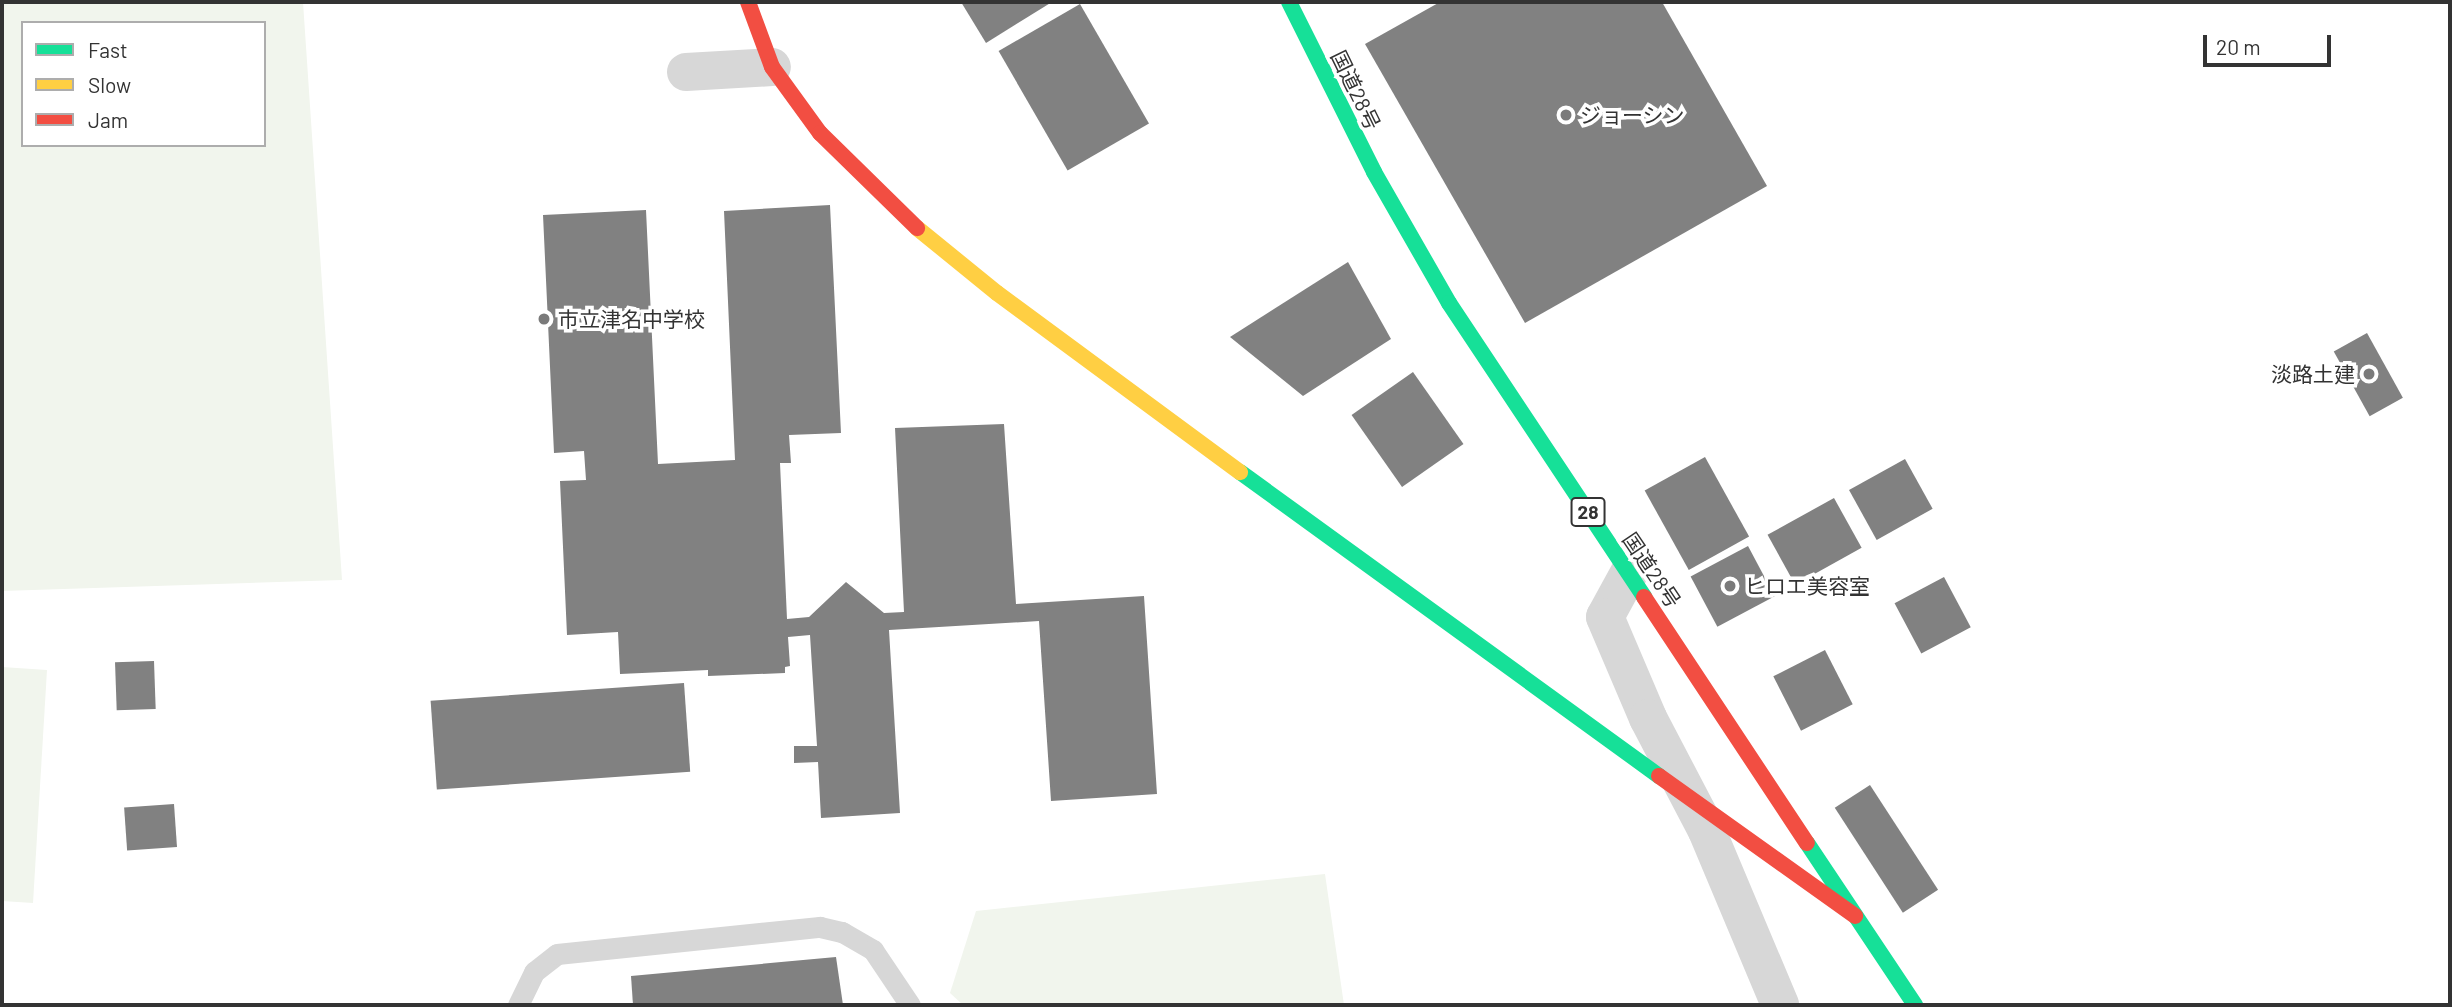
<!DOCTYPE html>
<meta charset="utf-8">
<style>
body{margin:0}
#map{position:relative;width:2452px;height:1007px;overflow:hidden;background:#fff;font-family:Barlow,"Noto Sans JP",sans-serif}
div>[style]{position:absolute}
.green>*{inset:0;background:#f1f5ed}
.building>*{inset:0;background:#818181;transform-origin:0 0}
.lane>*{height:21px;margin:-10.5px;padding:0 10.5px;transform-origin:10.5px;border-radius:10.5px;background:#d7d7d7}
.street>*{height:38px;margin:-19px;padding:0 19px;transform-origin:19px;border-radius:19px;background:#d7d7d7}
.fast>*{height:16px;margin:-8px;padding:0 8px;transform-origin:8px;border-radius:8px;background:#16e098}
.slow>*{height:16px;margin:-8px;padding:0 8px;transform-origin:8px;border-radius:8px;background:#ffcf43}
.jam>*{height:16px;margin:-8px;padding:0 8px;transform-origin:8px;border-radius:8px;background:#f24e42}
.dots>*{width:19px;height:19px;translate:-50% -50%;box-sizing:border-box;border:4px solid #fff;border-radius:50%}
span{translate:-50% -50%;white-space:nowrap;text-align:center;line-height:1.15;-webkit-text-stroke:7px #fff;paint-order:stroke}
.shield-label span{padding:2px 5px;background:#fff;border:2px solid;border-radius:5px;-webkit-text-stroke-width:0}
.shield-label{font-size:19px;color:#333;font-weight:700}
.street-label{font-size:21px;color:#333}
.poi-label{font-size:21px;color:#333}
.left{translate:0 -50%;text-align:left}
.right{translate:-100% -50%;text-align:right}
.frame{position:absolute;inset:0;border:4px solid #333;pointer-events:none}
.legend{position:absolute;left:21px;top:21px;width:245px;height:126px;box-sizing:border-box;background:#fff;border:2px solid #adadad;margin:0;padding:9px 12px;list-style:none;font-size:21px;color:#333}
.legend li{display:flex;align-items:center;gap:14px;height:35px}
.legend b{width:35px;border:2px solid #adadad}
.scale{position:absolute;left:2203px;top:35px;width:128px;height:32px;box-sizing:border-box;border:4px solid #333;border-top:0;padding-left:9px;font-size:21px;line-height:24px;white-space:nowrap;color:#333;-webkit-text-stroke:5px #fff;paint-order:stroke}
</style>
<div id="map">
<div class="green">
<i style="clip-path:polygon(evenodd,2px 2px,303px 2px,342px 580px,2px 591px,2px 2px,23px 23px,264px 23px,264px 145px,23px 145px,23px 23px)"></i>
<i style="clip-path:polygon(2px 667px,47px 670px,33px 903px,2px 901px)"></i>
<i style="clip-path:polygon(1325px 874px,1344px 1005px,963px 1005px,950px 993px,976px 911px)"></i>
</div>
<div class="building">
<i style="clip-path:polygon(961px 2px,1052px 2px,986px 43px)"></i>
<i style="clip-path:polygon(1440px 2px,1662px 2px,1767px 186px,1525px 323px,1365px 44px)"></i>
<i style="left:1080px;top:4px;width:138px;height:94px;rotate:60deg"></i>
<i style="clip-path:polygon(830px 205px,841px 433px,789px 435px,791px 463px,780px 463px,787px 619px,809px 617px,846px 582px,884px 613px,904px 612px,895px 428px,1004px 424px,1016px 604px,1144px 596px,1157px 794px,1051px 801px,1039px 621px,889px 630px,900px 813px,821px 818px,818px 762px,794px 763px,794px 746px,817px 746px,810px 635px,788px 637px,790px 666px,785px 667px,785px 673px,708px 676px,708px 670px,620px 674px,618px 632px,567px 635px,560px 481px,586px 480px,584px 451px,554px 453px,543px 215px,646px 210px,658px 464px,735px 460px,724px 211px)"></i>
<i style="clip-path:polygon(1348px 262px,1391px 339px,1303px 396px,1230px 337px)"></i>
<i style="left:2367px;top:333px;width:74px;height:38px;rotate:61deg"></i>
<i style="left:1413px;top:372px;width:88px;height:75px;rotate:55deg"></i>
<i style="left:1705px;top:457px;width:91px;height:69px;rotate:61deg"></i>
<i style="left:1905px;top:459px;width:57px;height:64px;rotate:61deg"></i>
<i style="left:1834px;top:498px;width:57px;height:76px;rotate:61deg"></i>
<i style="left:1748px;top:546px;width:57px;height:65px;rotate:62deg"></i>
<i style="left:1944px;top:577px;width:57px;height:56px;rotate:62deg"></i>
<i style="left:1825px;top:650px;width:61px;height:58px;rotate:63deg"></i>
<i style="left:154px;top:661px;width:48px;height:39px;rotate:88deg"></i>
<i style="left:684px;top:683px;width:89px;height:254px;rotate:86deg"></i>
<i style="left:1870px;top:785px;width:125px;height:42px;rotate:57deg"></i>
<i style="left:174px;top:804px;width:43px;height:50px;rotate:86deg"></i>
<i style="clip-path:polygon(836px 957px,843px 1005px,633px 1005px,631px 976px)"></i>
</div>
<div class="lane">
<i style="left:518px;top:1005px;width:37px;rotate:-64deg"></i>
<i style="left:534px;top:972px;width:29px;rotate:-38deg"></i>
<i style="left:557px;top:954px;width:264px;rotate:-5.9deg"></i>
<i style="left:820px;top:927px;width:23px;rotate:13deg"></i>
<i style="left:842px;top:932px;width:36px;rotate:30deg"></i>
<i style="left:873px;top:950px;width:66px;rotate:56.1deg"></i>
</div>
<div class="street">
<i style="left:686px;top:72px;width:86px;rotate:-3.3deg"></i>
<i style="left:1629px;top:573px;width:50px;rotate:118.6deg"></i>
<i style="left:1605px;top:617px;width:110px;rotate:66.9deg"></i>
<i style="left:1648px;top:718px;width:127px;rotate:62.4deg"></i>
<i style="left:1707px;top:831px;width:189px;rotate:67.2deg"></i>
</div>
<div class="fast">
<i style="left:1289px;top:2px;width:190px;rotate:63.4deg"></i>
<i style="left:1374px;top:172px;width:151px;rotate:60.2deg"></i>
<i style="left:1449px;top:303px;width:353px;rotate:56.4deg"></i>
<i style="left:1240px;top:472px;width:518px;rotate:35.96deg"></i>
<i style="left:1807px;top:843px;width:195px;rotate:56.3deg"></i>
</div>
<div class="slow">
<i style="left:917px;top:228px;width:103px;rotate:39.1deg"></i>
<i style="left:997px;top:293px;width:302px;rotate:36.4deg"></i>
</div>
<div class="jam">
<i style="left:748px;top:2px;width:69px;rotate:69.7deg"></i>
<i style="left:772px;top:67px;width:82px;rotate:54deg"></i>
<i style="left:820px;top:133px;width:136px;rotate:44.4deg"></i>
<i style="left:1644px;top:597px;width:295px;rotate:56.5deg"></i>
<i style="left:1659px;top:776px;width:241px;rotate:35.5deg"></i>
</div>
<div class="dots">
<i style="left:1566px;top:115px;background:#7a7a7a"></i>
<i style="left:544px;top:319px;background:#7a7a7a"></i>
<i style="left:2369px;top:374px;background:#7a7a7a"></i>
<i style="left:1730px;top:586px;background:#7a7a7a"></i>
</div>
<div class="shield-label">
<span style="left:1588px;top:512px">28</span>
</div>
<div class="street-label">
<span style="left:1356px;top:90px;rotate:64deg">国道28号</span>
<span style="left:1652px;top:570px;rotate:56deg">国道28号</span>
</div>
<div class="poi-label">
<span class="left" style="left:1580px;top:115px">ジョーシン</span>
<span class="left" style="left:558px;top:319px">市立津名中学校</span>
<span class="right" style="left:2355px;top:374px">淡路土建</span>
<span class="left" style="left:1744px;top:586px">ヒロエ美容室</span>
</div>
<div class="frame"></div>
<ul class="legend">
<li><b style="height:9px;background:#16e098"></b>Fast</li>
<li><b style="height:9px;background:#ffcf43"></b>Slow</li>
<li><b style="height:9px;background:#f24e42"></b>Jam</li>
</ul>
<div class="scale">20 m</div>
</div>
